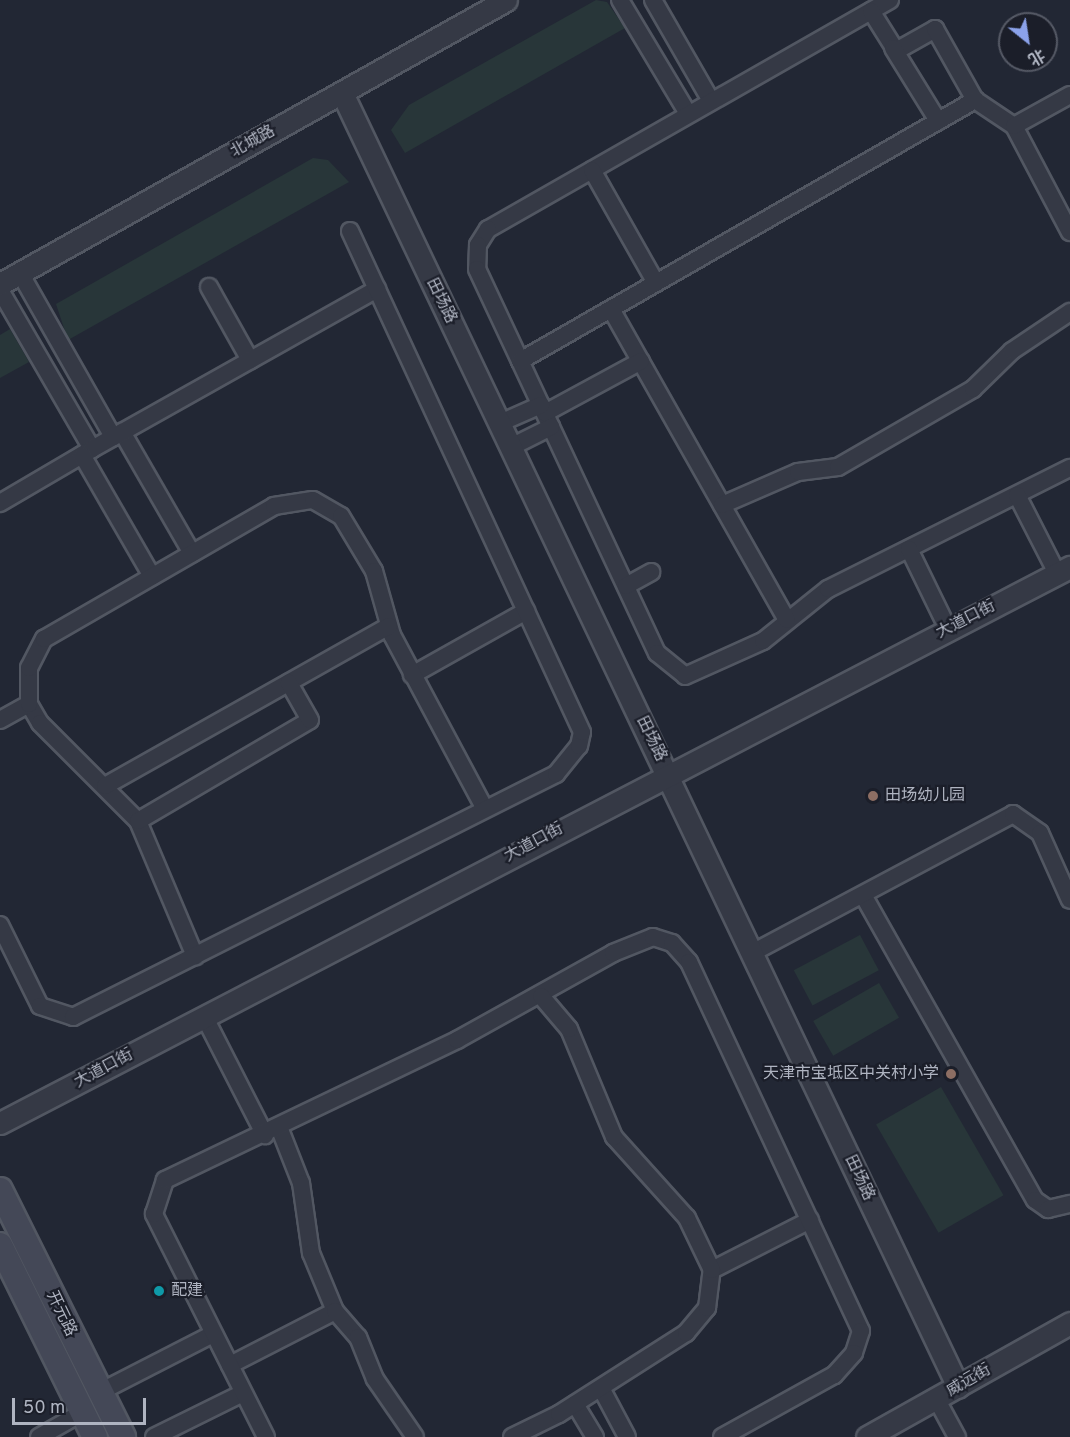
<!DOCTYPE html>
<meta charset="utf-8">
<style>
body{margin:0}
#map{position:relative;width:1070px;height:1437px;overflow:hidden;background:#222734;font-family:Overpass,"Noto Sans SC",sans-serif}
div>[style]{position:absolute}
.green>*{inset:0;background:#283639;transform-origin:0 0}
.roads{filter:drop-shadow(2px 0 #525762) drop-shadow(-2px 0 #525762) drop-shadow(0 2px #525762) drop-shadow(0 -2px #525762)}
.minor>*{height:16px;margin:-8px;padding:0 8px;transform-origin:8px;border-radius:8px;background:#353945}
.tertiary>*{height:21px;margin:-10.5px;padding:0 10.5px;transform-origin:10.5px;border-radius:10.5px;background:#353945}
.secondary>*{height:24px;margin:-12px;padding:0 12px;transform-origin:12px;border-radius:12px;background:#444857}
.dots>*{width:16px;height:16px;translate:-50% -50%;box-sizing:border-box;border:3px solid #1b1e29;border-radius:50%}
span{translate:-50% -50%;white-space:nowrap;text-align:center;line-height:1.15;-webkit-text-stroke:4.5px #1b1e29;paint-order:stroke}
.street-label{font-size:16px;color:#afb4c1}
.poi-label{font-size:16px;color:#afb4c1}
.left{translate:0 -50%;text-align:left}
.right{translate:-100% -50%;text-align:right}
.north{position:absolute;left:998px;top:12px;width:60px;height:60px;box-sizing:border-box;background:#1b1e29;border:2px solid #565a66;border-radius:50%;rotate:150deg;font-size:16px;font-weight:700;line-height:24px;text-align:center;color:#afb4c1}
.north::after{content:'';display:block;margin:auto;width:21px;height:27px;background:#8ba2ea;clip-path:polygon(50% 0,100% 100%,50% 72%,0 100%)}
.scale{position:absolute;left:12px;top:1398px;width:134px;height:27px;box-sizing:border-box;border:3px solid #afb4c1;border-top:0;padding-left:8px;font-size:18px;line-height:21px;white-space:nowrap;color:#afb4c1;-webkit-text-stroke:4px #1b1e29;paint-order:stroke}
</style>
<div id="map">
<div class="green">
<i style="clip-path:polygon(596px 0,607px 2px,625px 28px,405px 153px,391px 130px,409px 105px)"></i>
<i style="clip-path:polygon(313px 158px,328px 160px,349px 182px,68px 340px,56px 304px)"></i>
<i style="clip-path:polygon(10px 329px,29px 362px,0 378px,0 335px)"></i>
<i style="left:860px;top:935px;width:40px;height:75px;rotate:62deg"></i>
<i style="left:879px;top:983px;width:40px;height:76px;rotate:60deg"></i>
<i style="left:941px;top:1087px;width:125px;height:75px;rotate:60deg"></i>
</div>
<div class="roads">
<div class="minor">
<i style="left:620px;top:0;width:131px;rotate:59.1deg"></i>
<i style="left:653px;top:0;width:114px;rotate:60.1deg"></i>
<i style="left:890px;top:0;width:463px;rotate:150.3deg"></i>
<i style="left:488px;top:229px;width:19px;rotate:122deg"></i>
<i style="left:478px;top:245px;width:24px;rotate:92deg"></i>
<i style="left:477px;top:269px;width:424px;rotate:64.9deg"></i>
<i style="left:657px;top:653px;width:36px;rotate:39deg"></i>
<i style="left:685px;top:676px;width:85px;rotate:-24.2deg"></i>
<i style="left:763px;top:641px;width:83px;rotate:-38.7deg"></i>
<i style="left:828px;top:589px;width:271px;rotate:-26.6deg"></i>
<i style="left:871px;top:11px;width:47px;rotate:58deg"></i>
<i style="left:896px;top:51px;width:45px;rotate:-29.4deg"></i>
<i style="left:935px;top:29px;width:81px;rotate:60.6deg"></i>
<i style="left:975px;top:100px;width:47px;rotate:33.7deg"></i>
<i style="left:1014px;top:126px;width:120px;rotate:62.2deg"></i>
<i style="left:893px;top:48px;width:86px;rotate:58.3deg"></i>
<i style="left:1014px;top:126px;width:64px;rotate:-29deg"></i>
<i style="left:592px;top:170px;width:130px;rotate:60.5deg"></i>
<i style="left:20px;top:273px;width:189px;rotate:60.4deg"></i>
<i style="left:209px;top:287px;width:84px;rotate:60.7deg"></i>
<i style="left:0;top:290px;width:184px;rotate:59.9deg"></i>
<i style="left:92px;top:449px;width:107px;rotate:149.6deg"></i>
<i style="left:611px;top:309px;width:357px;rotate:60.5deg"></i>
<i style="left:520px;top:361px;width:525px;rotate:-29.84deg"></i>
<i style="left:545px;top:413px;width:109px;rotate:-28.4deg"></i>
<i style="left:500px;top:423px;width:45px;rotate:-23.7deg"></i>
<i style="left:122px;top:432px;width:140px;rotate:60deg"></i>
<i style="left:511px;top:447px;width:45px;rotate:-26.6deg"></i>
<i style="left:92px;top:449px;width:327px;rotate:-29.3deg"></i>
<i style="left:82px;top:455px;width:140px;rotate:60deg"></i>
<i style="left:1017px;top:495px;width:88px;rotate:62.9deg"></i>
<i style="left:722px;top:505px;width:83px;rotate:-23.5deg"></i>
<i style="left:798px;top:472px;width:40px;rotate:-7.1deg"></i>
<i style="left:838px;top:467px;width:156px;rotate:-30deg"></i>
<i style="left:973px;top:389px;width:54px;rotate:-44.3deg"></i>
<i style="left:1012px;top:351px;width:70px;rotate:-33.9deg"></i>
<i style="left:909px;top:549px;width:89px;rotate:64deg"></i>
<i style="left:626px;top:586px;width:29px;rotate:-29deg"></i>
<i style="left:412px;top:675px;width:131px;rotate:-29.3deg"></i>
<i style="left:29px;top:704px;width:22px;rotate:60deg"></i>
<i style="left:40px;top:723px;width:139px;rotate:45deg"></i>
<i style="left:138px;top:821px;width:147px;rotate:67.1deg"></i>
<i style="left:0;top:720px;width:33px;rotate:-29deg"></i>
<i style="left:29px;top:704px;width:36px;rotate:-90deg"></i>
<i style="left:29px;top:668px;width:33px;rotate:-63deg"></i>
<i style="left:44px;top:639px;width:266px;rotate:-30deg"></i>
<i style="left:274px;top:506px;width:39px;rotate:-9deg"></i>
<i style="left:313px;top:500px;width:32px;rotate:30deg"></i>
<i style="left:341px;top:516px;width:64px;rotate:59deg"></i>
<i style="left:374px;top:571px;width:66px;rotate:74.3deg"></i>
<i style="left:392px;top:635px;width:197px;rotate:61.9deg"></i>
<i style="left:105px;top:786px;width:326px;rotate:-29.4deg"></i>
<i style="left:138px;top:821px;width:199px;rotate:-30.4deg"></i>
<i style="left:310px;top:720px;width:43px;rotate:-119.6deg"></i>
<i style="left:863px;top:895px;width:350px;rotate:60.6deg"></i>
<i style="left:1035px;top:1200px;width:16px;rotate:35deg"></i>
<i style="left:1048px;top:1209px;width:23px;rotate:-13deg"></i>
<i style="left:0;top:925px;width:90px;rotate:63.7deg"></i>
<i style="left:40px;top:1006px;width:35px;rotate:18deg"></i>
<i style="left:73px;top:1017px;width:541px;rotate:-26.71deg"></i>
<i style="left:556px;top:774px;width:36px;rotate:-51deg"></i>
<i style="left:579px;top:746px;width:14px;rotate:-78deg"></i>
<i style="left:582px;top:732px;width:552px;rotate:-114.85deg"></i>
<i style="left:752px;top:953px;width:296px;rotate:-28deg"></i>
<i style="left:1013px;top:814px;width:33px;rotate:35deg"></i>
<i style="left:1040px;top:833px;width:73px;rotate:65.9deg"></i>
<i style="left:204px;top:1016px;width:134px;rotate:62.9deg"></i>
<i style="left:279px;top:1127px;width:60px;rotate:68.6deg"></i>
<i style="left:301px;top:1183px;width:71px;rotate:81.9deg"></i>
<i style="left:311px;top:1253px;width:63px;rotate:67.5deg"></i>
<i style="left:712px;top:1270px;width:110px;rotate:-27deg"></i>
<i style="left:230px;top:1365px;width:118px;rotate:-27.2deg"></i>
<i style="left:335px;top:1311px;width:35px;rotate:49deg"></i>
<i style="left:358px;top:1337px;width:45px;rotate:68deg"></i>
<i style="left:375px;top:1379px;width:70px;rotate:55.4deg"></i>
<i style="left:601px;top:1388px;width:55px;rotate:62deg"></i>
<i style="left:100px;top:1392px;width:127px;rotate:-27.2deg"></i>
<i style="left:937px;top:1400px;width:42px;rotate:61.6deg"></i>
<i style="left:575px;top:1404px;width:39px;rotate:59deg"></i>
<i style="left:39px;top:1437px;width:51px;rotate:-29.6deg"></i>
<i style="left:154px;top:1437px;width:99px;rotate:-26.3deg"></i>
<i style="left:266px;top:1437px;width:250px;rotate:-116.7deg"></i>
<i style="left:154px;top:1214px;width:36px;rotate:-72deg"></i>
<i style="left:165px;top:1180px;width:324px;rotate:-25.6deg"></i>
<i style="left:457px;top:1040px;width:179px;rotate:-29.1deg"></i>
<i style="left:613px;top:953px;width:43px;rotate:-21.8deg"></i>
<i style="left:653px;top:937px;width:20px;rotate:18deg"></i>
<i style="left:672px;top:943px;width:25px;rotate:48deg"></i>
<i style="left:689px;top:962px;width:407px;rotate:65deg"></i>
<i style="left:861px;top:1331px;width:23px;rotate:108deg"></i>
<i style="left:854px;top:1353px;width:30px;rotate:132deg"></i>
<i style="left:834px;top:1375px;width:128px;rotate:151deg"></i>
<i style="left:512px;top:1437px;width:52px;rotate:-26.1deg"></i>
<i style="left:559px;top:1414px;width:151px;rotate:-32.5deg"></i>
<i style="left:686px;top:1333px;width:33px;rotate:-50deg"></i>
<i style="left:707px;top:1308px;width:38px;rotate:-83deg"></i>
<i style="left:712px;top:1270px;width:58px;rotate:-115.7deg"></i>
<i style="left:687px;top:1218px;width:109px;rotate:-132deg"></i>
<i style="left:614px;top:1137px;width:117px;rotate:-112.6deg"></i>
<i style="left:569px;top:1029px;width:43px;rotate:-130.3deg"></i>
</div>
<div class="tertiary">
<i style="left:342px;top:93px;width:1433px;rotate:64.54deg"></i>
<i style="left:0;top:284px;width:580px;rotate:-29.3deg"></i>
<i style="left:0;top:1123px;width:1206px;rotate:-27.46deg"></i>
<i style="left:867px;top:1437px;width:233px;rotate:-29.3deg"></i>
</div>
<div class="secondary">
<i style="left:0;top:1190px;width:276px;rotate:63.5deg"></i>
<i style="left:0;top:1245px;width:214px;rotate:63.7deg"></i>
</div>
</div>
<div class="dots">
<i style="left:873px;top:796px;background:#8d6e63"></i>
<i style="left:951px;top:1074px;background:#8d6e63"></i>
<i style="left:159px;top:1291px;background:#0f9aa8"></i>
</div>
<div class="street-label">
<span style="left:253px;top:142px;rotate:-29deg">北城路</span>
<span style="left:441px;top:301px;rotate:64deg">田场路</span>
<span style="left:966px;top:620px;rotate:-27deg">大道口街</span>
<span style="left:651px;top:739px;rotate:64deg">田场路</span>
<span style="left:534px;top:843px;rotate:-28deg">大道口街</span>
<span style="left:104px;top:1069px;rotate:-28deg">大道口街</span>
<span style="left:859px;top:1178px;rotate:65deg">田场路</span>
<span style="left:61px;top:1314px;rotate:64deg">开元路</span>
<span style="left:969px;top:1381px;rotate:-30deg">威远街</span>
</div>
<div class="poi-label">
<span class="left" style="left:885px;top:796px">田场幼儿园</span>
<span class="right" style="left:939px;top:1074px">天津市宝坻区中关村小学</span>
<span class="left" style="left:171px;top:1291px">配建</span>
</div>
<div class="north">北</div>
<div class="scale">50 m</div>
</div>
